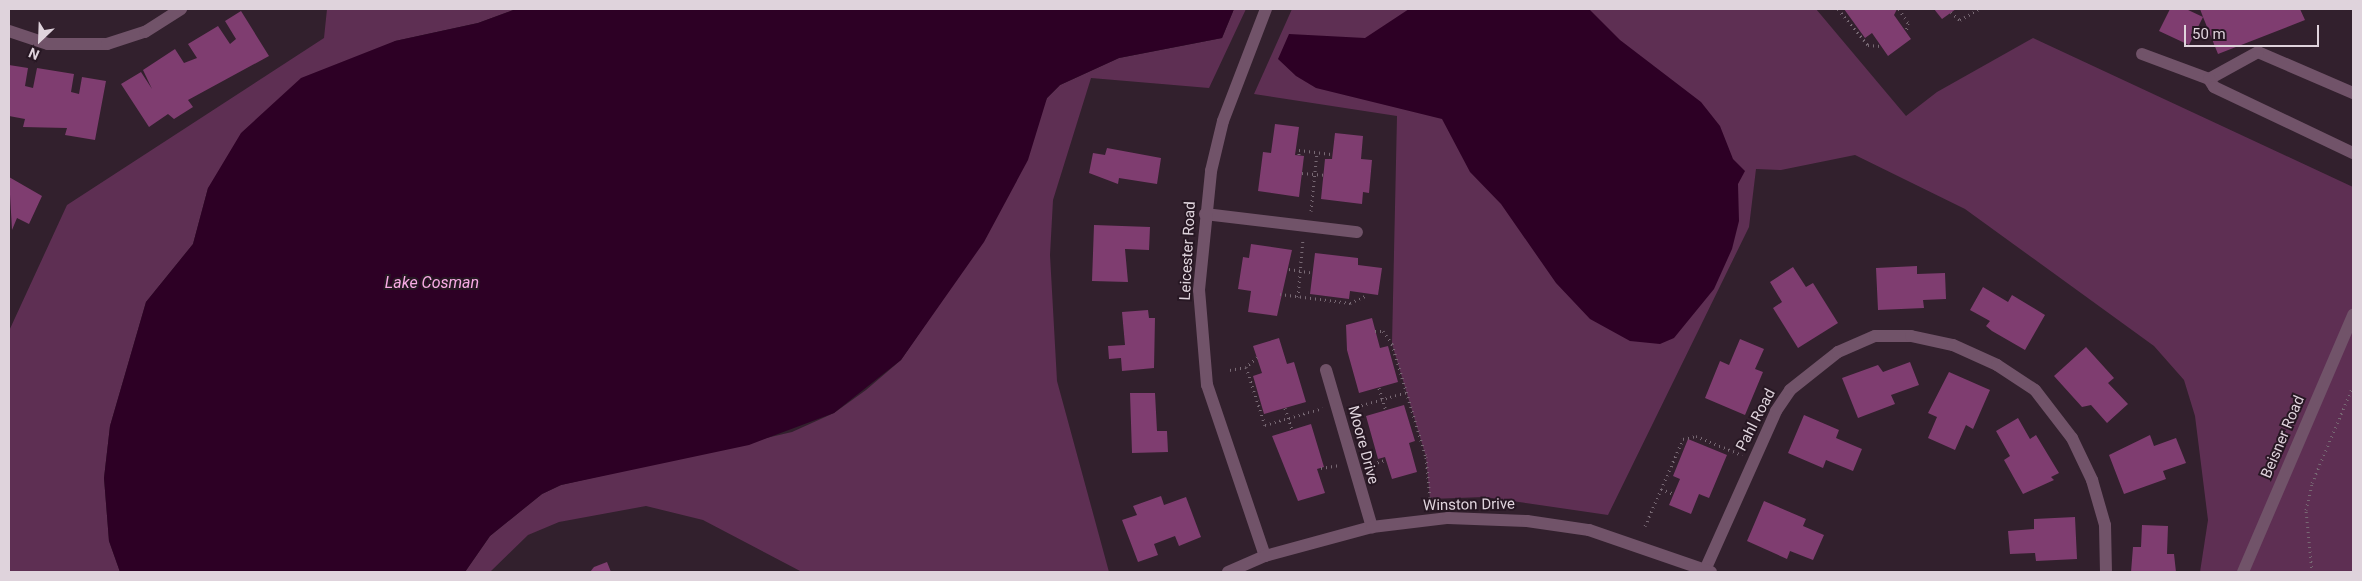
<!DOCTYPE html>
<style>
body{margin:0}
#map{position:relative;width:2362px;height:581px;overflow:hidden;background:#32202d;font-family:Roboto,sans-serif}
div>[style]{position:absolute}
.green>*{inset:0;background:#5e2f53}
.water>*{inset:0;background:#2d0025}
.building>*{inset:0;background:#7f3d70}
.path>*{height:3px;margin-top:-1.5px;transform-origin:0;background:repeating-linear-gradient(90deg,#776873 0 1px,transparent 0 5px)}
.minor>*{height:12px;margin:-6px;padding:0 6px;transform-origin:6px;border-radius:6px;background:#715369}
span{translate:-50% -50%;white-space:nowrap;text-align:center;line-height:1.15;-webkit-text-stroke:4px #271723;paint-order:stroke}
.street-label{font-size:15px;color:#dfd3dc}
.water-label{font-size:16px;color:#f8abe4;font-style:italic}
.frame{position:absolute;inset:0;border:10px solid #dfd3dc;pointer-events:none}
.north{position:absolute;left:15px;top:15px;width:50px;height:50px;-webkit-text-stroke:4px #271723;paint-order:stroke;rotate:204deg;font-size:14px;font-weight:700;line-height:20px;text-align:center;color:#dfd3dc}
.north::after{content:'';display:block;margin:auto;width:18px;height:22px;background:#dfd3dc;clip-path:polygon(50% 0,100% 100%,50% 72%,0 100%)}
.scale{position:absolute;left:2184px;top:25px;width:135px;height:22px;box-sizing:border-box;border:2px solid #dfd3dc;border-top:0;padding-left:6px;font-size:15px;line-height:18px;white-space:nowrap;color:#dfd3dc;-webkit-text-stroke:4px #271723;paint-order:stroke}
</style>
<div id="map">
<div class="green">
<i style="clip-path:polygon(327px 9px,516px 9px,478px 23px,395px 41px,208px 188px,193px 244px,146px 302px,110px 426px,104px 478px,109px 541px,120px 572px,9px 572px,9px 331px,67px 205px,324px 38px)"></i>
<i style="clip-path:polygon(1234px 9px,1246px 9px,1209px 88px,1091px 78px,1053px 200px,1050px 255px,1057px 381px,1109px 572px,802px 572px,703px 520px,646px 506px,559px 522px,528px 535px,490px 572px,465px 572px,490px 536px,542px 494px,561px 485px,792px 432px,834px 413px,866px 390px,901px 360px,953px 284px,1047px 98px,1060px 85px,1119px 58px,1222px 38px)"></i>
<i style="clip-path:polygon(1292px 9px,1816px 9px,1906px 116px,1937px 92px,2033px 38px,2353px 187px,2353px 572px,2200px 572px,2208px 520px,2195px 416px,2184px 380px,2154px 346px,1965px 209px,1855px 155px,1781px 170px,1756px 169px,1749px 227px,1608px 515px,1485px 497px,1430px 499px,1426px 457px,1392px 344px,1397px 116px,1254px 94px)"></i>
</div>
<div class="water">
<i style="clip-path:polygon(516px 9px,1234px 9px,1222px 38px,1119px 58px,1060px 85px,1047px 98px,1028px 160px,984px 242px,901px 360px,834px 413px,749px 445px,561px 485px,542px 494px,490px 536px,465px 572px,120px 572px,109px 541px,104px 478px,110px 426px,146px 302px,193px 244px,208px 188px,241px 133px,301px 78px,395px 41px,478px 23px)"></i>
<i style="clip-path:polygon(1409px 9px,1589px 9px,1620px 40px,1701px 102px,1720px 126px,1733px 159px,1745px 171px,1738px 184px,1739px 221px,1732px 249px,1714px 289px,1674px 338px,1660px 344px,1630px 341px,1590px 319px,1556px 283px,1501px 204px,1470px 172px,1442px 119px,1316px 88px,1296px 76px,1278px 59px,1289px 34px,1365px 38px)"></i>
</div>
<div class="building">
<i style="clip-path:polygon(1844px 9px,1897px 9px,1894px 15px,1911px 39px,1888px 56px,1872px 33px,1865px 38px)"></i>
<i style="clip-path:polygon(1934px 9px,1956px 9px,1942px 19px)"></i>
<i style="clip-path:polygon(2170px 9px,2186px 9px,2203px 17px,2200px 9px,2300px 9px,2305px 20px,2218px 54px,2203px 17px,2189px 45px,2159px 31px)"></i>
<i style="clip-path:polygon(241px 11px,269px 56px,188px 100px,193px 107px,174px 119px,168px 114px,149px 127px,121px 84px,141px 72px,152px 89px,143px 70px,175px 49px,184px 63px,197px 58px,188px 44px,218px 26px,230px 44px,236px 39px,225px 21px)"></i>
<i style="clip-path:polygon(9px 65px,28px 68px,25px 86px,33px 88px,37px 68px,74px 74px,71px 92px,79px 94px,82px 77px,106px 81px,95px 140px,65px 135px,67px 128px,23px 127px,25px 119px,9px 116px)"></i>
<i style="clip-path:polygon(1275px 124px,1299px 127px,1295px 155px,1304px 156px,1299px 197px,1258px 191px,1263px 152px,1271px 153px)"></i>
<i style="clip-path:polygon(1335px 133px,1363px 136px,1361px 159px,1372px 160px,1369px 193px,1363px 192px,1362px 204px,1321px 199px,1325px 159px,1332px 159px)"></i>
<i style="clip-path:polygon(1107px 148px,1161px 158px,1157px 184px,1119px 178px,1118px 184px,1089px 173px,1093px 153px,1105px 155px)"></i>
<i style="clip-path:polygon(9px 177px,42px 196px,29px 224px,17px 218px,12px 230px)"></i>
<i style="clip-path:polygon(1094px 225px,1150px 227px,1149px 250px,1125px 249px,1128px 282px,1092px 281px)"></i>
<i style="clip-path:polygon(1251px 244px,1292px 250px,1277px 316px,1248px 312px,1251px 291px,1238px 289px,1243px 257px,1249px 258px)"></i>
<i style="clip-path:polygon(1315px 253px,1358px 258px,1358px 265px,1382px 268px,1378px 295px,1350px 291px,1349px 299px,1310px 294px)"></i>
<i style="clip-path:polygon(1917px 266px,1917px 274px,1945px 273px,1946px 299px,1923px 300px,1924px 308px,1878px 310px,1876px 268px)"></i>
<i style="clip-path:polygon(1793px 267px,1806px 287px,1813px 283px,1838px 323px,1798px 348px,1773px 308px,1782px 302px,1770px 282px)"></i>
<i style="clip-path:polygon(1983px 287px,2008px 302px,2012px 295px,2045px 315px,2025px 350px,1992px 331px,1986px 326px,1990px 321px,1970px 310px)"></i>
<i style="clip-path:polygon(1148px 310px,1149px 318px,1155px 318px,1154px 368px,1122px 371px,1121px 358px,1109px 359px,1108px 346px,1125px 345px,1122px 312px)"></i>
<i style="clip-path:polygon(1372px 318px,1380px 348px,1388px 346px,1398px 382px,1359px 393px,1347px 350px,1346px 325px)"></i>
<i style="clip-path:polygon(1279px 338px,1287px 364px,1294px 362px,1306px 402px,1264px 414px,1253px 376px,1262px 373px,1253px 346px)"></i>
<i style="clip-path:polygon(1740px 339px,1764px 349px,1755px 369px,1763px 372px,1745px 415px,1705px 398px,1720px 361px,1729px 365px)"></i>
<i style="clip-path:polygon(2086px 347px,2114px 378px,2108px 383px,2128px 404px,2107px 423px,2091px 405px,2082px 407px,2054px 376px)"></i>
<i style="clip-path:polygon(1910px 362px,1919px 385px,1891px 395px,1895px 404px,1858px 418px,1842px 378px,1878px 365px,1883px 372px)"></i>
<i style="clip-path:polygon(1949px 372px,1990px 390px,1973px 429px,1966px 425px,1955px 450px,1928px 438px,1937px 417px,1928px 413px)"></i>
<i style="clip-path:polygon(1130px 393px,1155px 393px,1157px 431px,1167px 431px,1168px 452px,1132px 453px)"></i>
<i style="clip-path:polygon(1404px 405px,1415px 441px,1409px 443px,1417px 472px,1392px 479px,1385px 457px,1378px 459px,1366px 416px)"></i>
<i style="clip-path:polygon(1804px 415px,1839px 430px,1836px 438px,1862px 449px,1853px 471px,1826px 460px,1823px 468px,1788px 453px)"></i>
<i style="clip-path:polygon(2018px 418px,2030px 439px,2036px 435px,2059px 473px,2051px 477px,2054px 480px,2023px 494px,2004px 460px,2010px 456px,1996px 431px)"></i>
<i style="clip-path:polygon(1311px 424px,1324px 467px,1317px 469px,1325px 493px,1298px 501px,1272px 436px)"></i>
<i style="clip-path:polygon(2150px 435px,2154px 446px,2176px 438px,2186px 463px,2163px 471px,2166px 479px,2124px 494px,2109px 455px)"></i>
<i style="clip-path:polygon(1688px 439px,1727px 455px,1709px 498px,1699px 494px,1691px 514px,1669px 505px,1680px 479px,1673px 476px)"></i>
<i style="clip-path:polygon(1161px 496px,1164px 505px,1186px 497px,1201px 537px,1179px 546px,1175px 536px,1154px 544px,1158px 555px,1138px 562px,1122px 520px,1137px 515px,1133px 506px)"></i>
<i style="clip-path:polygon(1764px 501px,1806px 519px,1803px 526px,1824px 535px,1813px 560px,1790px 551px,1787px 559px,1747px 541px)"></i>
<i style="clip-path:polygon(2075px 517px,2077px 559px,2036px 561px,2035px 553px,2010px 554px,2008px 531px,2034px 529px,2034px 519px)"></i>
<i style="clip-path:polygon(2142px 525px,2168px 526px,2167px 554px,2174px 554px,2176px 572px,2131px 572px,2133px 547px,2141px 547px)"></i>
<i style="clip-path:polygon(607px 562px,611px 572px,590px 572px,594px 567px)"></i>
</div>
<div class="path">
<i style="left:1838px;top:9px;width:47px;rotate:50.2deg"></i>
<i style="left:1868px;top:45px;width:13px;rotate:4deg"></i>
<i style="left:1899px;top:9px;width:17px;rotate:57deg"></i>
<i style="left:1908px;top:23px;width:9px;rotate:103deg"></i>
<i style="left:1951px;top:12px;width:12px;rotate:42deg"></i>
<i style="left:1960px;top:20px;width:22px;rotate:-30deg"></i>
<i style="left:1299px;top:155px;width:5px;rotate:-90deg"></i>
<i style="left:1299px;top:150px;width:34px;rotate:7deg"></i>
<i style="left:1302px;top:173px;width:21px;rotate:5deg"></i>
<i style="left:1311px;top:211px;width:59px;rotate:-84.2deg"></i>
<i style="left:1289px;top:269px;width:24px;rotate:9deg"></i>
<i style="left:1280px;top:294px;width:71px;rotate:7.3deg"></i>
<i style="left:1350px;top:303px;width:17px;rotate:-25deg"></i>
<i style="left:1298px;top:297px;width:58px;rotate:-85.1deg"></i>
<i style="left:1375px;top:331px;width:8px"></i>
<i style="left:1383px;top:331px;width:16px;rotate:55deg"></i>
<i style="left:1392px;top:344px;width:118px;rotate:73.3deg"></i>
<i style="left:1426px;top:457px;width:42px;rotate:84.6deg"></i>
<i style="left:1257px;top:357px;width:15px;rotate:138deg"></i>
<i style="left:1246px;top:367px;width:61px;rotate:71.9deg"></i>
<i style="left:1265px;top:425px;width:60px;rotate:-16.3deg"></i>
<i style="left:1230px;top:370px;width:16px;rotate:-11deg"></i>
<i style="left:1379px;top:388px;width:24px;rotate:73deg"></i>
<i style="left:1285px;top:408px;width:23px;rotate:72deg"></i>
<i style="left:1352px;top:408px;width:57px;rotate:-16.2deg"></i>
<i style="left:1368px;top:465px;width:19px;rotate:-16deg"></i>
<i style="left:1321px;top:468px;width:19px;rotate:-9deg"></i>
<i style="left:1661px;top:489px;width:14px;rotate:21deg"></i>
<i style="left:1645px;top:526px;width:95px;rotate:-66.4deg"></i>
<i style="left:1683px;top:439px;width:13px;rotate:-13deg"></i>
<i style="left:1696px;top:436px;width:50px;rotate:22.4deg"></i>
<i style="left:2312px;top:572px;width:62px;rotate:-95.5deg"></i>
<i style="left:2306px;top:510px;width:28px;rotate:-77deg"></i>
<i style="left:2312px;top:483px;width:105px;rotate:-67.1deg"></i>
</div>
<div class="minor">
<i style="left:9px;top:31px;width:41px;rotate:18.4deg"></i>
<i style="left:48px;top:44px;width:59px"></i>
<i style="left:107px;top:44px;width:40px;rotate:-18deg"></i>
<i style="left:145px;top:32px;width:43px;rotate:-32.6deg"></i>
<i style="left:2142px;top:54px;width:72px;rotate:20.5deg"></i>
<i style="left:2353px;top:93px;width:103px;rotate:-156.7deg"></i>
<i style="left:2258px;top:52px;width:56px;rotate:151.1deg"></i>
<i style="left:2209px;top:79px;width:9px;rotate:58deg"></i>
<i style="left:2214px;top:87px;width:154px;rotate:25.4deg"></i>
<i style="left:1205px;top:214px;width:153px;rotate:6.8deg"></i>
<i style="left:1326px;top:370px;width:164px;rotate:73.7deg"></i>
<i style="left:1265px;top:556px;width:181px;rotate:-108.7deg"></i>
<i style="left:1207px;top:385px;width:95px;rotate:-94.8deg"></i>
<i style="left:1199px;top:290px;width:120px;rotate:-84.2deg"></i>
<i style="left:1211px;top:171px;width:51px;rotate:-76.5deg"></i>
<i style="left:1223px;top:121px;width:120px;rotate:-69deg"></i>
<i style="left:1705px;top:570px;width:174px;rotate:-65.9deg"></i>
<i style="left:1776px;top:411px;width:25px;rotate:-56deg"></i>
<i style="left:1790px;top:390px;width:61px;rotate:-38.4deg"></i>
<i style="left:1838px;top:352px;width:40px;rotate:-23.4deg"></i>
<i style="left:1875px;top:336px;width:36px"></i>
<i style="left:1911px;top:336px;width:43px;rotate:12.1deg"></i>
<i style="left:1953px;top:345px;width:48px;rotate:24.4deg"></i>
<i style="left:1997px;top:365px;width:45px;rotate:33.3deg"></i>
<i style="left:2035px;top:390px;width:61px;rotate:52.4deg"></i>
<i style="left:2072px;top:438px;width:47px;rotate:64.5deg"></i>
<i style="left:2092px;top:480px;width:47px;rotate:73.9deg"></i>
<i style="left:2105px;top:525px;width:47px;rotate:88.8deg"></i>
<i style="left:1228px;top:572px;width:40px;rotate:-23.4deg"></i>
<i style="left:1265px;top:556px;width:111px;rotate:-15.2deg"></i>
<i style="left:1372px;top:527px;width:77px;rotate:-6.8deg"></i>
<i style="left:1448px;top:518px;width:79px;rotate:2.2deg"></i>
<i style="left:1527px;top:521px;width:63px;rotate:8.3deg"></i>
<i style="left:1589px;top:530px;width:129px;rotate:19deg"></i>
<i style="left:2243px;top:572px;width:280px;rotate:-66.8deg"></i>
</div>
<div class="street-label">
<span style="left:1188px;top:251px;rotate:-87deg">Leicester Road</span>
<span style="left:1756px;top:420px;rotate:-63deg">Pahl Road</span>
<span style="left:2283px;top:437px;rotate:-67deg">Beisner Road</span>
<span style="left:1363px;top:445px;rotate:75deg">Moore Drive</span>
<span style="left:1469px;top:505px;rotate:-1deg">Winston Drive</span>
</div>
<div class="water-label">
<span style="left:432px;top:283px">Lake Cosman</span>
</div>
<div class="frame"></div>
<div class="north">N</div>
<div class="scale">50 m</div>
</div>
